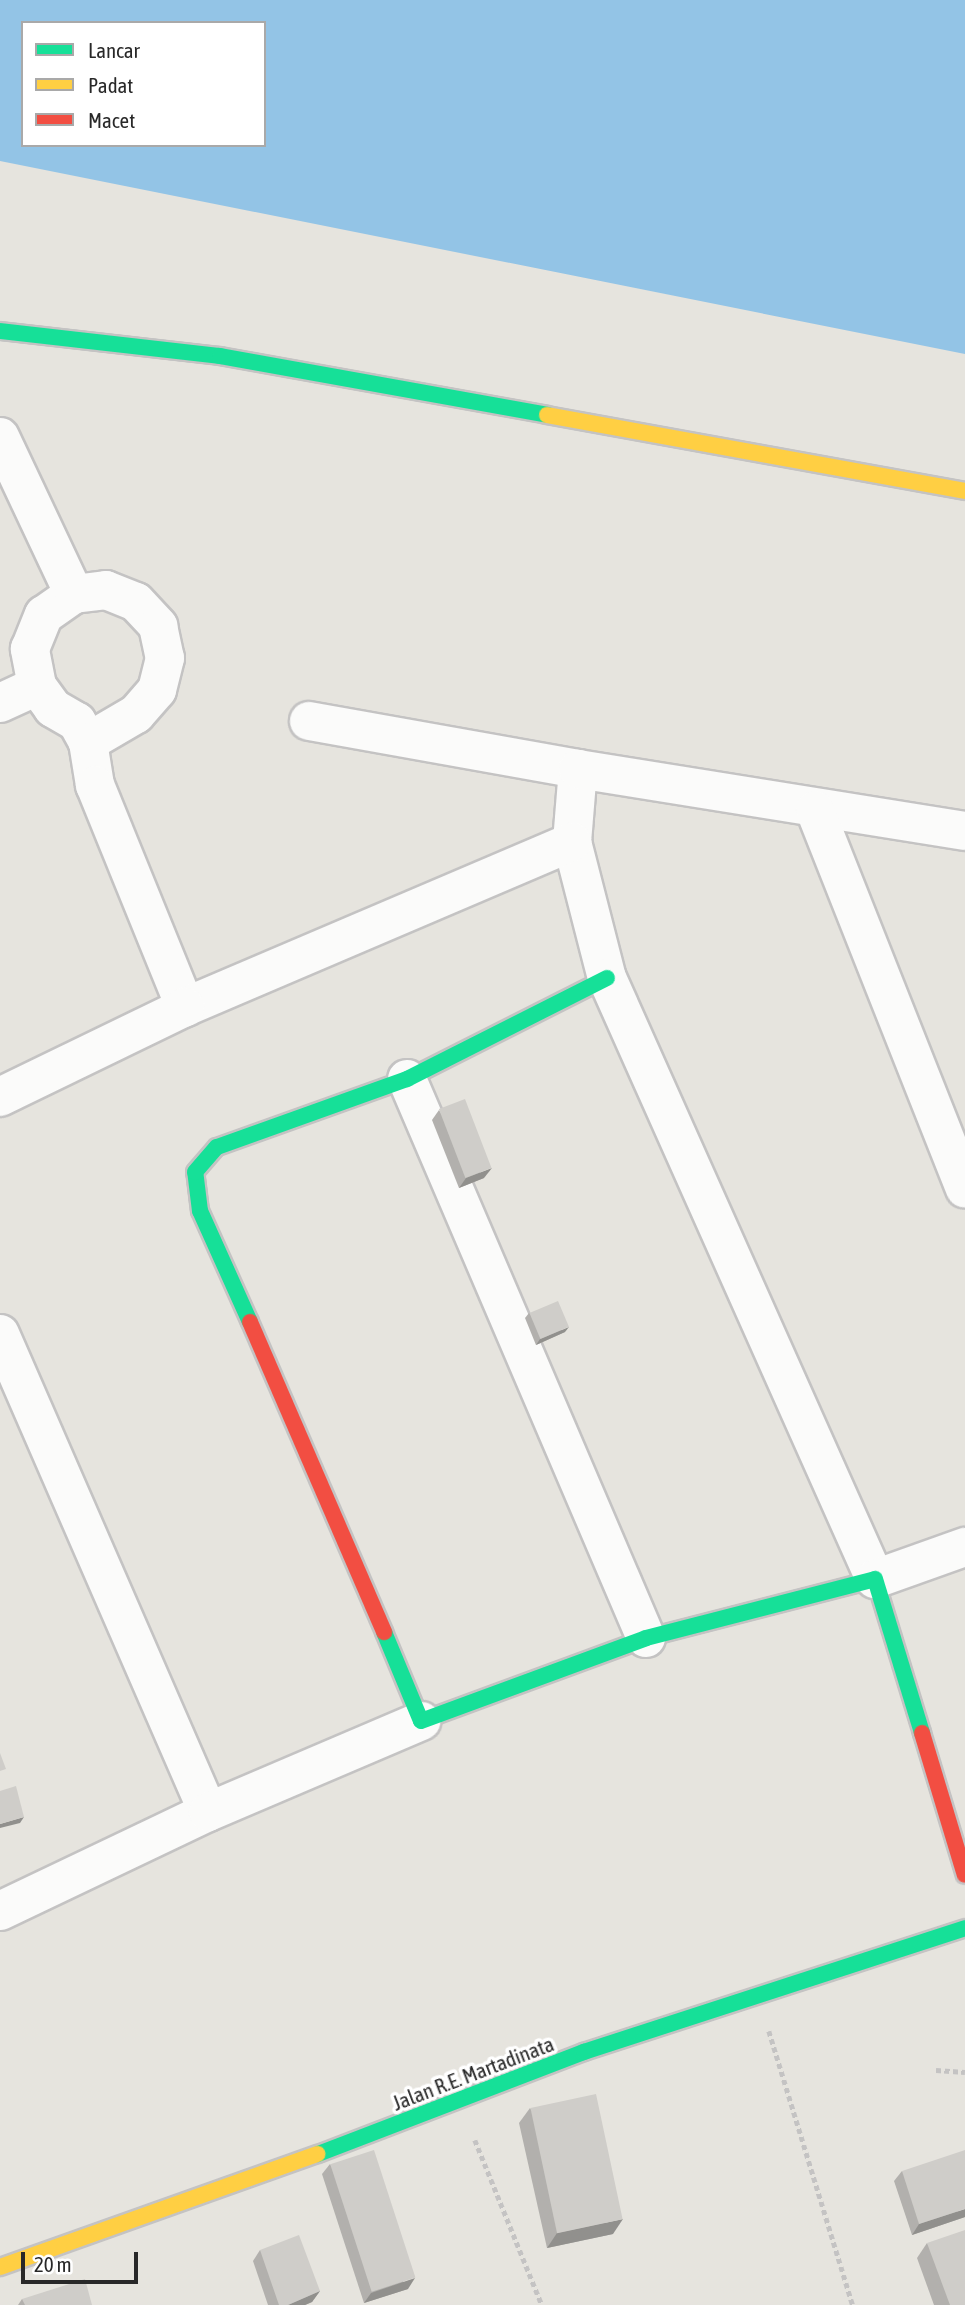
<!DOCTYPE html>
<style>
body{margin:0}
#map{position:relative;width:965px;height:2305px;overflow:hidden;background:#e6e4de;font-family:"Asap Condensed",sans-serif}
div>[style]{position:absolute}
.water>*{inset:0;background:#93c4e6}
.path>*{height:4.5px;margin-top:-2.25px;transform-origin:0;background:repeating-linear-gradient(90deg,#c4c3c3 0 5px,transparent 0 8.5px)}
.roads{filter:drop-shadow(2px 0 #c4c3c3) drop-shadow(-2px 0 #c4c3c3) drop-shadow(0 2px #c4c3c3) drop-shadow(0 -2px #c4c3c3)}
.street>*{height:38px;margin:-19px;padding:0 19px;transform-origin:19px;border-radius:19px;background:#fbfbfa}
.fast>*{height:16px;margin:-8px;padding:0 8px;transform-origin:8px;border-radius:8px;background:#16e098}
.slow>*{height:16px;margin:-8px;padding:0 8px;transform-origin:8px;border-radius:8px;background:#ffcf43}
.jam>*{height:16px;margin:-8px;padding:0 8px;transform-origin:8px;border-radius:8px;background:#f24e42}
.wall>*{inset:0;background:#b2b0ad}
.shaded-wall>*{inset:0;background:#91908d}
.building>*{inset:0;background:#cfcdc9;transform-origin:0 0}
span{translate:-50% -50%;white-space:nowrap;text-align:center;line-height:1.15;-webkit-text-stroke:7px #fff;paint-order:stroke}
.street-label{font-size:21px;color:#282828}
.legend{position:absolute;left:21px;top:21px;width:245px;height:126px;box-sizing:border-box;background:#fff;border:2px solid #a9a9a9;margin:0;padding:9px 12px;list-style:none;font-size:21px;color:#282828}
.legend li{display:flex;align-items:center;gap:14px;height:35px}
.legend b{width:35px;border:2px solid #a9a9a9}
.scale{position:absolute;left:21px;top:2252px;width:117px;height:32px;box-sizing:border-box;border:4px solid #282828;border-top:0;padding-left:9px;font-size:21px;line-height:24px;white-space:nowrap;color:#282828;-webkit-text-stroke:5px #fff;paint-order:stroke}
</style>
<div id="map">
<div class="water">
<i style="clip-path:polygon(evenodd,0 0,965px 0,965px 354px,0 161px,0 0,23px 23px,264px 23px,264px 145px,23px 145px,23px 23px)"></i>
</div>
<div class="path">
<i style="left:769px;top:2031px;width:287px;rotate:73deg"></i>
<i style="left:936px;top:2070px;width:29px;rotate:4deg"></i>
<i style="left:475px;top:2140px;width:178px;rotate:67.9deg"></i>
</div>
<div class="roads">
<div class="street">
<i style="left:0;top:437px;width:174px;rotate:64.8deg"></i>
<i style="left:106px;top:590px;width:32px;rotate:22deg"></i>
<i style="left:136px;top:602px;width:33px;rotate:47deg"></i>
<i style="left:158px;top:626px;width:33px;rotate:78deg"></i>
<i style="left:165px;top:658px;width:33px;rotate:104deg"></i>
<i style="left:157px;top:690px;width:32px;rotate:131deg"></i>
<i style="left:136px;top:714px;width:56px;rotate:149.7deg"></i>
<i style="left:88px;top:742px;width:23px;rotate:-119deg"></i>
<i style="left:77px;top:722px;width:28px;rotate:-150deg"></i>
<i style="left:53px;top:708px;width:27px;rotate:-126deg"></i>
<i style="left:37px;top:686px;width:38px;rotate:-101deg"></i>
<i style="left:30px;top:649px;width:37px;rotate:-68deg"></i>
<i style="left:44px;top:615px;width:37px;rotate:-35deg"></i>
<i style="left:74px;top:594px;width:32px;rotate:-7deg"></i>
<i style="left:0;top:703px;width:41px;rotate:-24.7deg"></i>
<i style="left:309px;top:721px;width:273px;rotate:10.1deg"></i>
<i style="left:578px;top:769px;width:73px;rotate:94.7deg"></i>
<i style="left:572px;top:842px;width:140px;rotate:75.6deg"></i>
<i style="left:607px;top:978px;width:658px;rotate:65.97deg"></i>
<i style="left:875px;top:1579px;width:96px;rotate:-19.6deg"></i>
<i style="left:88px;top:742px;width:44px;rotate:80.8deg"></i>
<i style="left:95px;top:785px;width:240px;rotate:67.9deg"></i>
<i style="left:185px;top:1007px;width:421px;rotate:-23.1deg"></i>
<i style="left:578px;top:769px;width:392px;rotate:9.1deg"></i>
<i style="left:815px;top:810px;width:407px;rotate:68.4deg"></i>
<i style="left:407px;top:1079px;width:608px;rotate:66.85deg"></i>
<i style="left:0;top:1097px;width:206px;rotate:-25.9deg"></i>
<i style="left:0;top:1334px;width:521px;rotate:66.48deg"></i>
<i style="left:0;top:1911px;width:230px;rotate:-25.5deg"></i>
<i style="left:208px;top:1812px;width:232px;rotate:-23.1deg"></i>
</div>
<div class="fast">
<i style="left:0;top:331px;width:221px;rotate:6.5deg"></i>
<i style="left:220px;top:356px;width:332px;rotate:10.2deg"></i>
<i style="left:250px;top:1322px;width:122px;rotate:-114.2deg"></i>
<i style="left:200px;top:1211px;width:39px;rotate:-97deg"></i>
<i style="left:195px;top:1172px;width:33px;rotate:-49deg"></i>
<i style="left:217px;top:1147px;width:202px;rotate:-19.7deg"></i>
<i style="left:407px;top:1079px;width:224px;rotate:-26.8deg"></i>
<i style="left:384px;top:1632px;width:96px;rotate:67.4deg"></i>
<i style="left:421px;top:1721px;width:240px;rotate:-20.2deg"></i>
<i style="left:646px;top:1638px;width:236px;rotate:-14.4deg"></i>
<i style="left:875px;top:1579px;width:161px;rotate:73deg"></i>
<i style="left:318px;top:2154px;width:285px;rotate:-21deg"></i>
<i style="left:584px;top:2052px;width:401px;rotate:-18deg"></i>
</div>
<div class="slow">
<i style="left:547px;top:415px;width:425px;rotate:10.3deg"></i>
<i style="left:0;top:2267px;width:337px;rotate:-19.6deg"></i>
</div>
<div class="jam">
<i style="left:250px;top:1322px;width:338px;rotate:66.6deg"></i>
<i style="left:922px;top:1733px;width:148px;rotate:73.2deg"></i>
</div>
</div>
<div class="wall">
<i style="clip-path:polygon(439px 1110px,484px 1178px,459px 1188px,432px 1120px)"></i>
<i style="clip-path:polygon(529px 1313px,565px 1332px,536px 1345px,525px 1318px)"></i>
<i style="clip-path:polygon(530px 2108px,613px 2234px,547px 2248px,519px 2123px)"></i>
<i style="clip-path:polygon(330px 2164px,408px 2289px,364px 2303px,322px 2174px)"></i>
<i style="clip-path:polygon(902px 2171px,965px 2217px,912px 2235px,894px 2181px)"></i>
<i style="clip-path:polygon(927px 2243px,965px 2305px,934px 2305px,917px 2258px)"></i>
<i style="clip-path:polygon(260px 2250px,320px 2291px,312px 2302px,305px 2305px,268px 2305px,253px 2261px)"></i>
<i style="clip-path:polygon(22px 2299px,92px 2305px,18px 2305px)"></i>
</div>
<div class="shaded-wall">
<i style="clip-path:polygon(492px 1168px,484px 1178px,459px 1188px,466px 1178px)"></i>
<i style="clip-path:polygon(569px 1327px,565px 1332px,536px 1345px,540px 1339px)"></i>
<i style="clip-path:polygon(24px 1817px,20px 1823px,0 1828px,0 1824px)"></i>
<i style="clip-path:polygon(965px 2209px,965px 2217px,912px 2235px,919px 2224px)"></i>
<i style="clip-path:polygon(623px 2219px,613px 2234px,547px 2248px,557px 2233px)"></i>
<i style="clip-path:polygon(415px 2278px,408px 2289px,364px 2303px,371px 2293px)"></i>
<i style="clip-path:polygon(320px 2291px,312px 2302px,305px 2305px,288px 2305px)"></i>
</div>
<div class="building">
<i style="left:465px;top:1099px;width:74px;height:28px;rotate:69deg"></i>
<i style="left:558px;top:1301px;width:28px;height:31px;rotate:67deg"></i>
<i style="clip-path:polygon(0 1753px,6px 1769px,0 1771px)"></i>
<i style="clip-path:polygon(16px 1786px,24px 1817px,0 1824px,0 1791px)"></i>
<i style="left:596px;top:2094px;width:128px;height:67px;rotate:78deg"></i>
<i style="left:374px;top:2150px;width:134px;height:46px;rotate:72deg"></i>
<i style="clip-path:polygon(965px 2150px,965px 2209px,919px 2224px,902px 2171px)"></i>
<i style="clip-path:polygon(965px 2230px,965px 2305px,950px 2305px,927px 2243px)"></i>
<i style="clip-path:polygon(299px 2235px,320px 2291px,288px 2305px,279px 2305px,260px 2250px)"></i>
<i style="clip-path:polygon(85px 2279px,92px 2305px,25px 2305px,22px 2299px)"></i>
</div>
<div class="street-label">
<span style="left:473px;top:2073px;rotate:-21deg">Jalan R.E. Martadinata</span>
</div>
<ul class="legend">
<li><b style="height:9px;background:#16e098"></b>Lancar</li>
<li><b style="height:9px;background:#ffcf43"></b>Padat</li>
<li><b style="height:9px;background:#f24e42"></b>Macet</li>
</ul>
<div class="scale">20 m</div>
</div>
